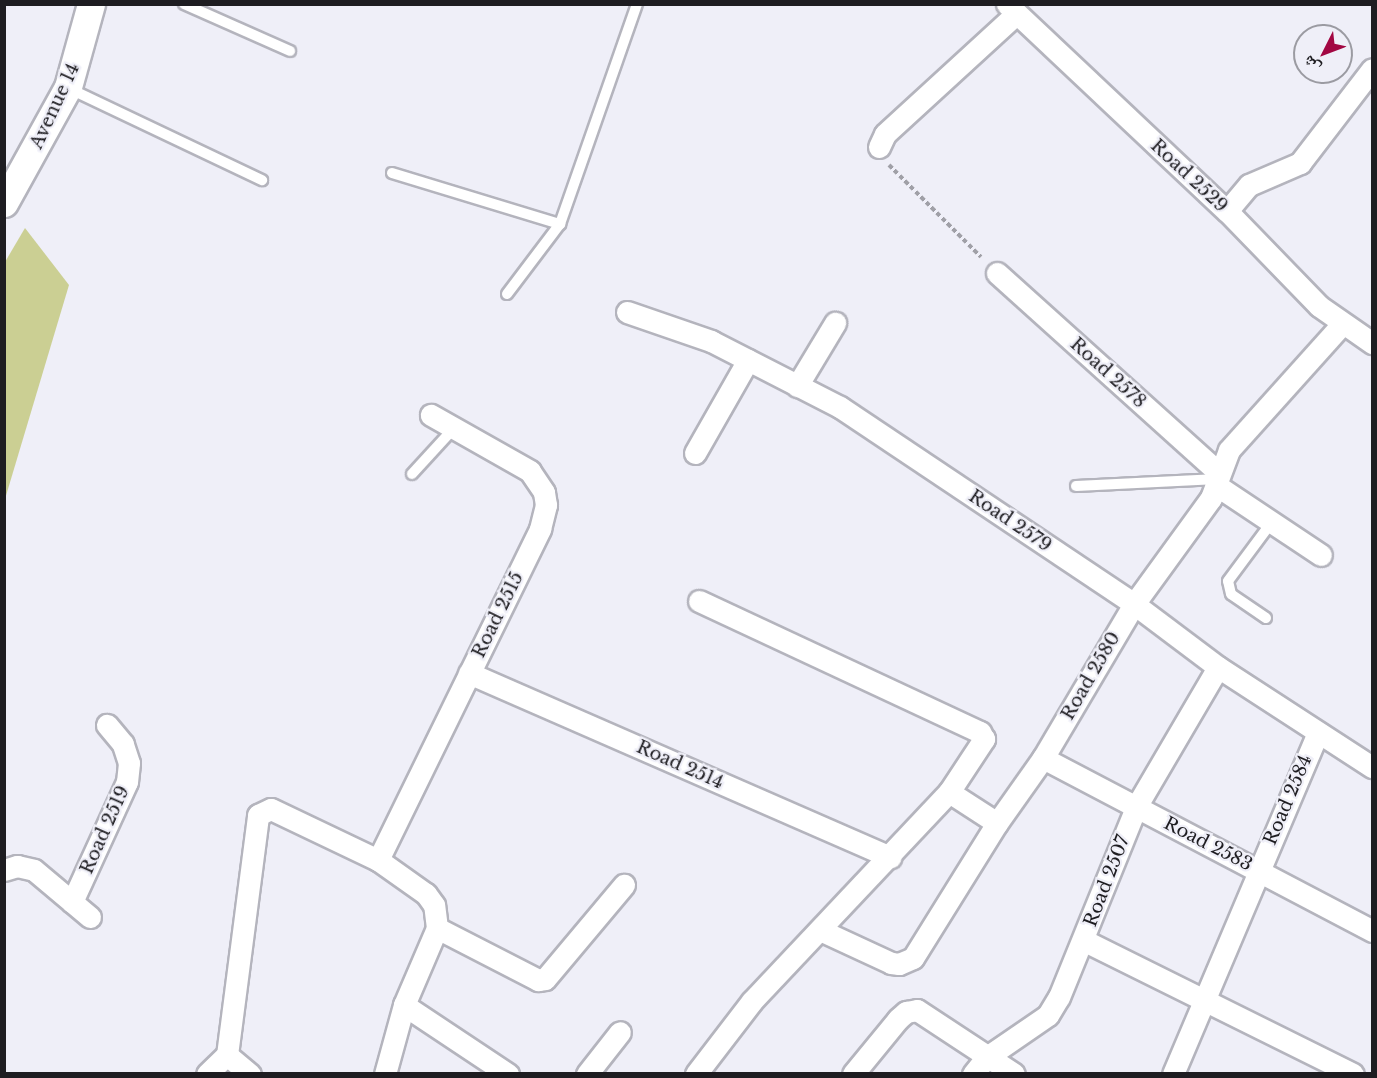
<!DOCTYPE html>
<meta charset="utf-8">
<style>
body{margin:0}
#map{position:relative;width:1377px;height:1078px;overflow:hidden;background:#efeff8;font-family:"Libre Baskerville","Noto Naskh Arabic",serif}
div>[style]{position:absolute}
.green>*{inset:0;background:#cbcf93}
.path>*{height:4px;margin-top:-2px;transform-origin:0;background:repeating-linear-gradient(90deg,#a0a0a7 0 4.5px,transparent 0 7.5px)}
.roads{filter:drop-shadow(2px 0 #b4b4bd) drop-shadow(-2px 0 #b4b4bd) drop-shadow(0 2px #b4b4bd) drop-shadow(0 -2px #b4b4bd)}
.service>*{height:10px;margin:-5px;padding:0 5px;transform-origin:5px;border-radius:5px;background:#fff}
.minor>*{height:21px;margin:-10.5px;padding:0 10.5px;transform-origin:10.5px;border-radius:10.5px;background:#fff}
.tertiary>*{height:27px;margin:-13.5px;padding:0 13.5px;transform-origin:13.5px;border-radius:13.5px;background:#fff}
span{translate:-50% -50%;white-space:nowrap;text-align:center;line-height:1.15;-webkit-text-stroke:4.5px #efeff8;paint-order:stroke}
.street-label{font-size:18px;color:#1e1d21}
.frame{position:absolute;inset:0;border:6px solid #1e1d21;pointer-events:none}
.north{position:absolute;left:1293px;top:24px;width:60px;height:60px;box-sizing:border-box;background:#efeff8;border:2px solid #9b9ba2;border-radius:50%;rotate:228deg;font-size:16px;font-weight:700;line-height:24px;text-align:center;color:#1e1d21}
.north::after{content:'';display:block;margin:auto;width:21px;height:27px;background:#a20742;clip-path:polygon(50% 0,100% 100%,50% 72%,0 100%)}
</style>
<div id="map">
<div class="green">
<i style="clip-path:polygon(25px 228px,69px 285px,5px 499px,5px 262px)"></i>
</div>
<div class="path">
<i style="left:889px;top:165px;width:130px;rotate:45deg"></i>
</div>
<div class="roads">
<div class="service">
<i style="left:184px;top:4px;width:116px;rotate:23.9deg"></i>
<i style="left:68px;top:88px;width:215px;rotate:25.4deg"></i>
<i style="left:392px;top:173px;width:176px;rotate:16.9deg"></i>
<i style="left:507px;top:294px;width:88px;rotate:-52.9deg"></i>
<i style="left:560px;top:224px;width:233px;rotate:-70.7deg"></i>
<i style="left:412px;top:474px;width:62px;rotate:-47.6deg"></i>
<i style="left:1076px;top:486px;width:142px;rotate:-2.8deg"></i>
<i style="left:1266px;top:618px;width:42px;rotate:-145.6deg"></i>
<i style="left:1231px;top:594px;width:13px;rotate:-103deg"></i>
<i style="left:1228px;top:581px;width:72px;rotate:-53.4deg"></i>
</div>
<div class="minor">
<i style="left:1007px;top:4px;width:302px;rotate:43.3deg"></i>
<i style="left:1227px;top:211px;width:132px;rotate:45.9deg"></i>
<i style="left:1319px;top:306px;width:65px;rotate:34.9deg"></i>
<i style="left:879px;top:147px;width:14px;rotate:-65deg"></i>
<i style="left:885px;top:134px;width:178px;rotate:-42.5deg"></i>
<i style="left:1227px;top:211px;width:34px;rotate:-50deg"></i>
<i style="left:1249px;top:185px;width:56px;rotate:-23.3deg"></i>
<i style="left:1300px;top:163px;width:118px;rotate:-52.5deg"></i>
<i style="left:997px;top:273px;width:299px;rotate:42deg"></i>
<i style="left:627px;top:312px;width:89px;rotate:19deg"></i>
<i style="left:711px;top:341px;width:145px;rotate:27.1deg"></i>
<i style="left:840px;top:407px;width:354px;rotate:33.8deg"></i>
<i style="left:1134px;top:604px;width:105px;rotate:36.9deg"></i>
<i style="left:1218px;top:667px;width:184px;rotate:33deg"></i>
<i style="left:797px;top:386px;width:74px;rotate:-58.9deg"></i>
<i style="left:695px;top:453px;width:107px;rotate:-60.3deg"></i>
<i style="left:1216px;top:485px;width:126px;rotate:33.7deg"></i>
<i style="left:469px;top:673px;width:460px;rotate:23.6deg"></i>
<i style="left:1043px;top:758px;width:372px;rotate:27.7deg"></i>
<i style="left:949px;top:792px;width:57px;rotate:32.9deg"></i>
<i style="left:4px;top:870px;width:14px;rotate:-17deg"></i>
<i style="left:17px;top:866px;width:17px;rotate:13deg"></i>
<i style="left:34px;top:870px;width:73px;rotate:40deg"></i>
<i style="left:72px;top:902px;width:132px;rotate:-65.4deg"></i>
<i style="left:127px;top:782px;width:19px;rotate:-84deg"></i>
<i style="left:129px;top:763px;width:20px;rotate:-108deg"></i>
<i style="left:123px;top:744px;width:25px;rotate:-130deg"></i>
<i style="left:437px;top:928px;width:114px;rotate:27.2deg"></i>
<i style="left:538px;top:980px;width:7px;rotate:-8deg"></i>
<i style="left:545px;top:979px;width:123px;rotate:-50deg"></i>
<i style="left:820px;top:930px;width:78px;rotate:24.9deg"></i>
<i style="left:891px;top:963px;width:8px;rotate:7deg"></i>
<i style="left:899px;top:964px;width:15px;rotate:-23deg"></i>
<i style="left:913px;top:958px;width:159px;rotate:-58.1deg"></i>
<i style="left:997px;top:823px;width:80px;rotate:-54.7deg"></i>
<i style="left:1043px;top:758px;width:179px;rotate:-59.4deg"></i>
<i style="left:1134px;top:604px;width:131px;rotate:-54deg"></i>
<i style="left:1211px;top:498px;width:51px;rotate:-69.4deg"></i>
<i style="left:1229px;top:450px;width:168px;rotate:-48.1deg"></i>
<i style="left:1085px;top:941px;width:299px;rotate:26.4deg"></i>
<i style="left:404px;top:1005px;width:125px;rotate:33.6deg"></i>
<i style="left:227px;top:1055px;width:30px;rotate:40deg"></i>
<i style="left:207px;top:1074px;width:28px;rotate:-44deg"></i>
<i style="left:227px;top:1055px;width:242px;rotate:-82.6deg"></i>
<i style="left:258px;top:815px;width:14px;rotate:-25deg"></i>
<i style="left:271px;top:809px;width:119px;rotate:25.5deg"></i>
<i style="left:385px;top:1074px;width:72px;rotate:-74.6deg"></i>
<i style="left:404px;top:1005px;width:84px;rotate:-66.8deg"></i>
<i style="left:437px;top:928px;width:23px;rotate:-97deg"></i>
<i style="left:434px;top:905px;width:14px;rotate:-126deg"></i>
<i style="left:426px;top:894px;width:59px;rotate:-144.7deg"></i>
<i style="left:378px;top:860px;width:369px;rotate:-63.9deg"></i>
<i style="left:540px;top:529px;width:25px;rotate:-76deg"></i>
<i style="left:546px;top:505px;width:13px;rotate:-99deg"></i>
<i style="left:544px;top:492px;width:25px;rotate:-124deg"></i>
<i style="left:530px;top:471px;width:114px;rotate:-150.5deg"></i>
<i style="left:587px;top:1074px;width:53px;rotate:-51.8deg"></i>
<i style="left:696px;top:1074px;width:92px;rotate:-52.5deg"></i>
<i style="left:752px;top:1001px;width:287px;rotate:-46.7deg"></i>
<i style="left:949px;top:792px;width:64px;rotate:-56.6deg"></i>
<i style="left:984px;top:739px;width:8px;rotate:-120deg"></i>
<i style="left:980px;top:732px;width:310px;rotate:-155deg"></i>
<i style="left:853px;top:1074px;width:71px;rotate:-50.7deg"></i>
<i style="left:898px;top:1019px;width:11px;rotate:-41deg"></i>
<i style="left:906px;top:1012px;width:11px;rotate:-10deg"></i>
<i style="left:917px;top:1010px;width:116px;rotate:33.4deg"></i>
<i style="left:973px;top:1074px;width:22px;rotate:-51deg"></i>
<i style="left:987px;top:1057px;width:74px;rotate:-34.5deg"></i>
<i style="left:1048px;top:1015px;width:21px;rotate:-59deg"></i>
<i style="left:1059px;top:997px;width:205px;rotate:-67.9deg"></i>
<i style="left:1136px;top:807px;width:162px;rotate:-59.6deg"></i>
<i style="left:1173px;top:1074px;width:371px;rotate:-67deg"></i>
</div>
<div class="tertiary">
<i style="left:4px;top:203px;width:132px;rotate:-61.1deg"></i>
<i style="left:68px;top:87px;width:86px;rotate:-74.5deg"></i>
</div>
</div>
<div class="street-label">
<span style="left:55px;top:106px;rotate:-65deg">Avenue 14</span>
<span style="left:1189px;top:176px;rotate:43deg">Road 2529</span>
<span style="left:1108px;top:373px;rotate:42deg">Road 2578</span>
<span style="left:1010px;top:521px;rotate:34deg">Road 2579</span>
<span style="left:498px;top:615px;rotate:-64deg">Road 2515</span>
<span style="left:1091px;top:676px;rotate:-60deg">Road 2580</span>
<span style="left:680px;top:765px;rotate:24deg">Road 2514</span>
<span style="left:1288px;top:800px;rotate:-67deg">Road 2584</span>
<span style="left:105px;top:830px;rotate:-66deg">Road 2519</span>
<span style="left:1208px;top:844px;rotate:27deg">Road 2583</span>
<span style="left:1107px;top:881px;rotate:-69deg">Road 2507</span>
</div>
<div class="frame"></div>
<div class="north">ش</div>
</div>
